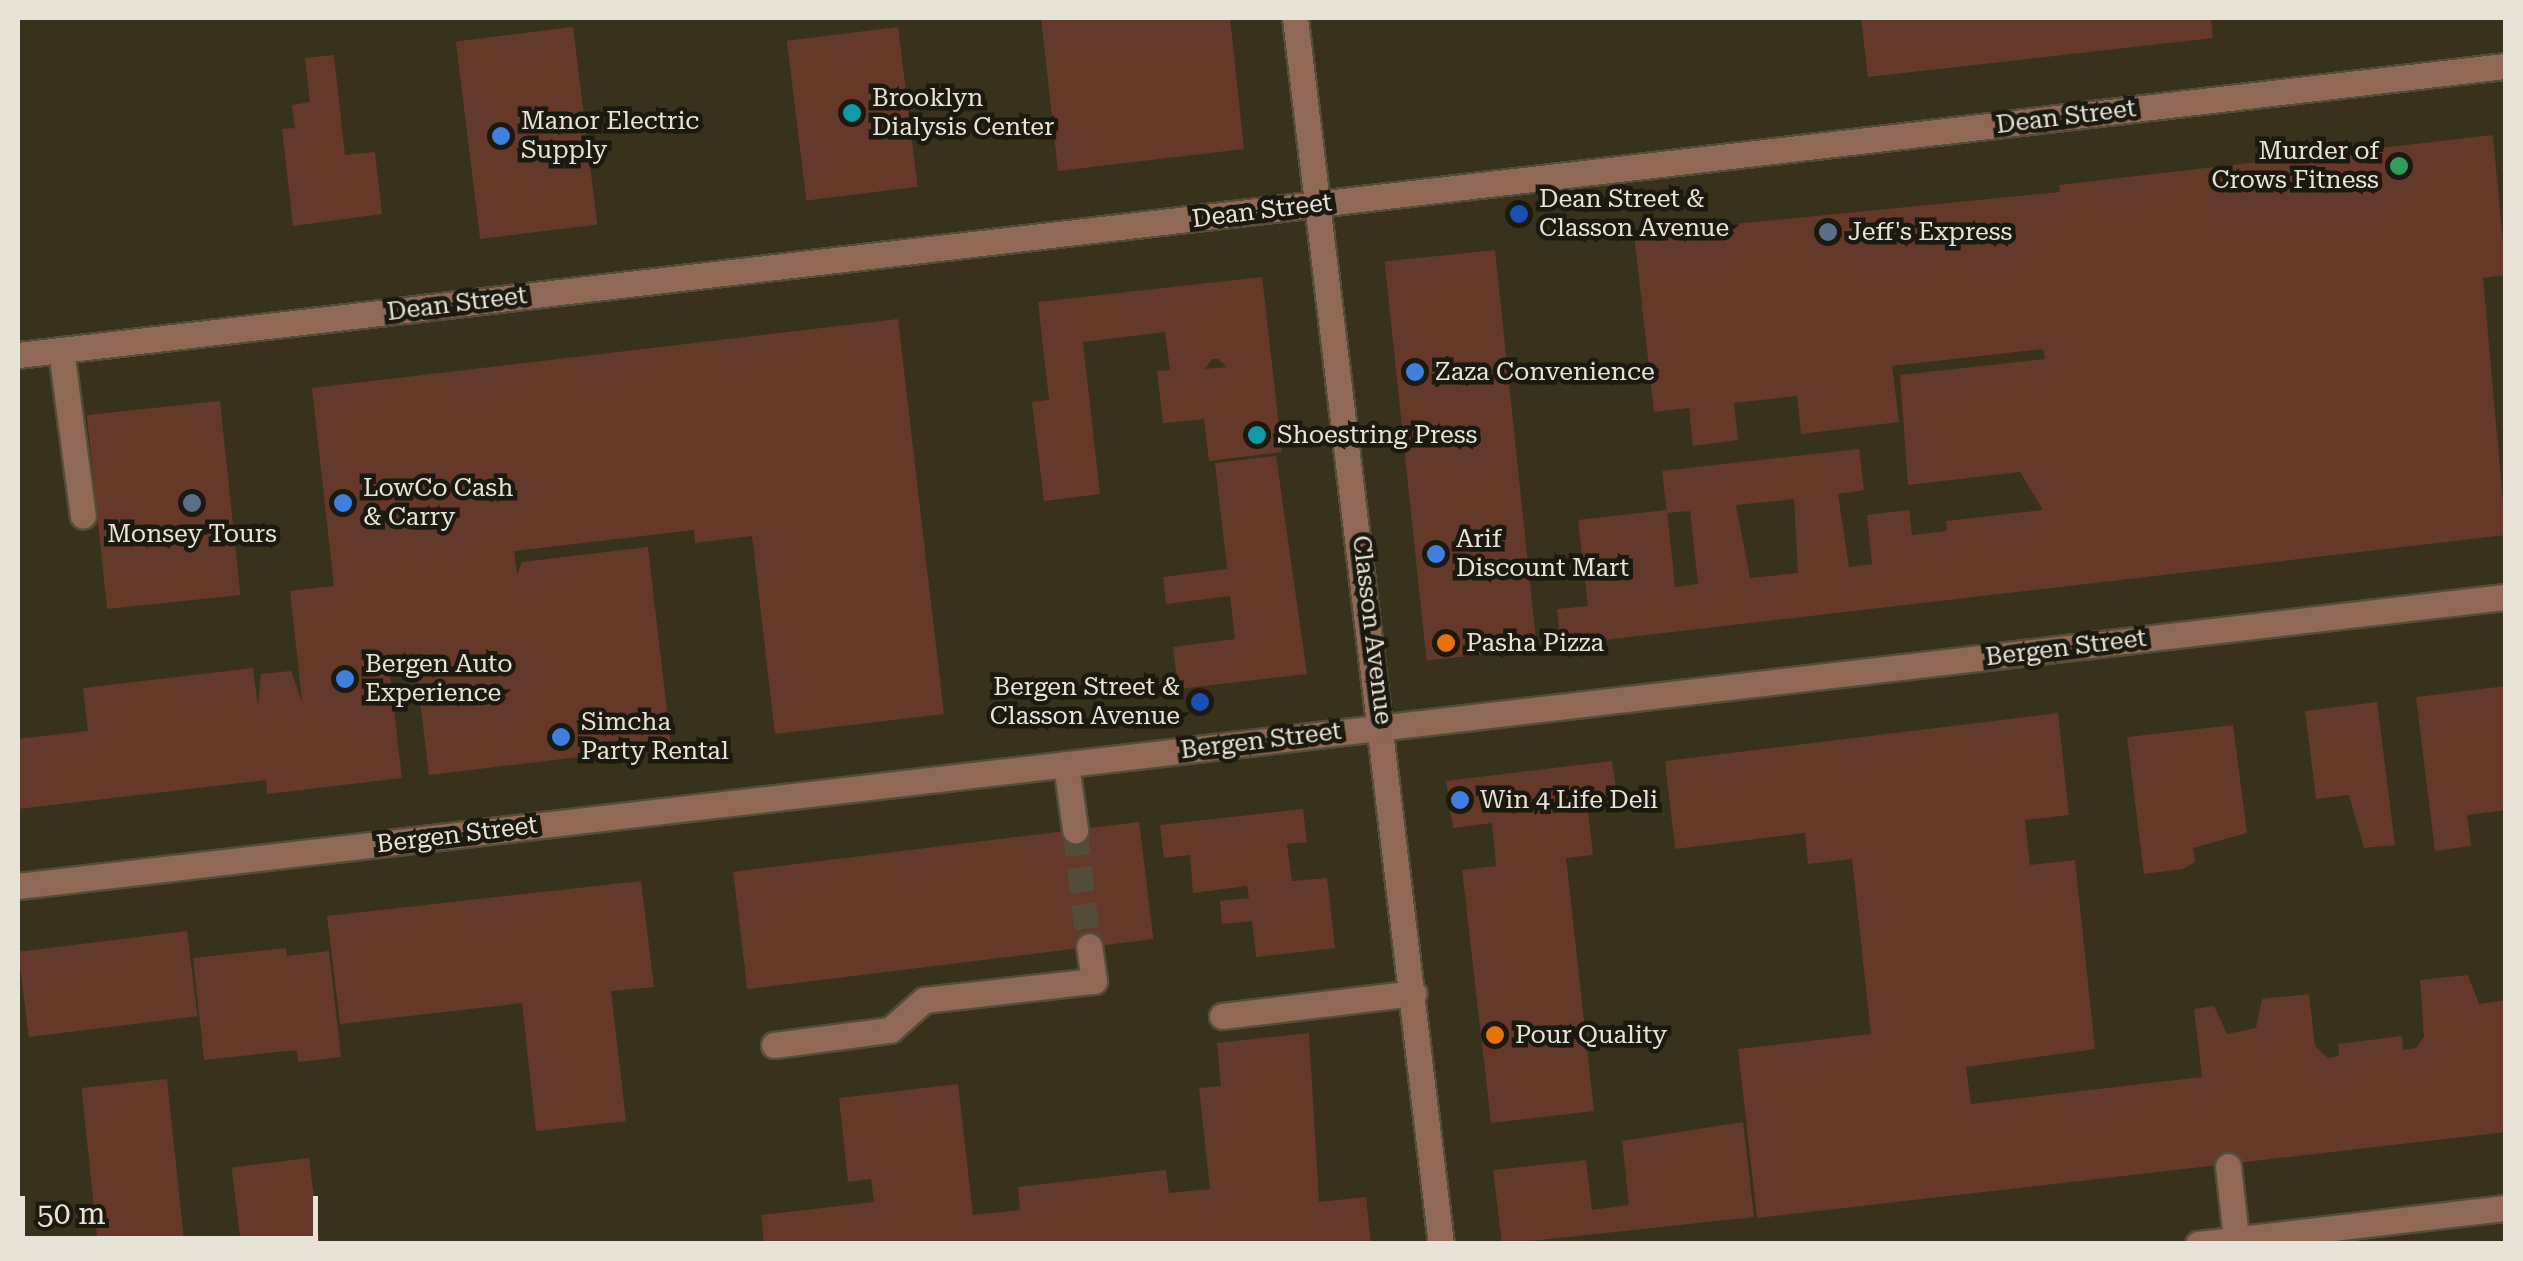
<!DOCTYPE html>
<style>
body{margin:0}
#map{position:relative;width:2523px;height:1261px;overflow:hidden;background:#38311c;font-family:"Roboto Serif",serif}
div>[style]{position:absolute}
.building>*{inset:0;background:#653929;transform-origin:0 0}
.minor-tunnel>*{height:25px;margin-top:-12.5px;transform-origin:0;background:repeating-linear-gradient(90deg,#524c38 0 25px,transparent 0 37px)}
.roads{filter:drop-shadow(2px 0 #544d3a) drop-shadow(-2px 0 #544d3a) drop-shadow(0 2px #544d3a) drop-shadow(0 -2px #544d3a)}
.minor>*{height:25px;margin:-12.5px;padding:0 12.5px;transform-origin:12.5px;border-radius:12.5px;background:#8f6955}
.dots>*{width:28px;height:28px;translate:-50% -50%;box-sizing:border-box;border:5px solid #1c1910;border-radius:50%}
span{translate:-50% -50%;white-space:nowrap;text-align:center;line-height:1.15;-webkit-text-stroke:9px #1c1910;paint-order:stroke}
.poi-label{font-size:25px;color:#e8e3d7}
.left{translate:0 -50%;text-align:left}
.right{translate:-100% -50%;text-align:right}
.street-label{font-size:25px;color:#e8e3d7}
.frame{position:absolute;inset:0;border:20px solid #e8e3d7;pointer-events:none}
.scale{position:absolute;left:20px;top:1196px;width:298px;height:45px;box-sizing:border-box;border:5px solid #e8e3d7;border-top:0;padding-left:12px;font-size:30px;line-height:35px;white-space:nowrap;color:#e8e3d7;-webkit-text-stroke:8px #1c1910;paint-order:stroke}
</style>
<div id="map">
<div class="building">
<i style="clip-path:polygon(1041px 18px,1230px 18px,1244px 149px,1058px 171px)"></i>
<i style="clip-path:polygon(1861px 18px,2211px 18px,2213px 38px,1868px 77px)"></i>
<i style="left:573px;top:27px;width:199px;height:118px;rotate:83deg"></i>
<i style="left:898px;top:27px;width:161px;height:112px;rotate:83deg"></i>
<i style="clip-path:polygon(334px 55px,345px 155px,375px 152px,382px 214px,293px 226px,282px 129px,295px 128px,292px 105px,310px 102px,305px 58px)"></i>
<i style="clip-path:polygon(evenodd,2493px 135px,2506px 275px,2483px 278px,2506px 535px,1561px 645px,1557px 609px,1588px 606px,1578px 520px,1667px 510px,1675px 587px,1698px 584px,1690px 511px,1667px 513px,1662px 471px,1859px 449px,1864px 490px,1838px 494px,1849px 567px,1872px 564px,1867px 515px,1909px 510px,1912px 535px,1947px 531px,1946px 521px,2043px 510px,2020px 472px,1908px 485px,1900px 375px,2045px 359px,2043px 349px,1892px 366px,1899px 422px,1801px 434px,1797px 396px,1734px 403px,1738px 440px,1693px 446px,1689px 408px,1654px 412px,1634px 234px,2060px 192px,2059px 185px,2493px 135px,1794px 499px,1798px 573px,1750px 578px,1736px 505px,1794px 499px)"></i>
<i style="left:1495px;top:250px;width:401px;height:111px;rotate:84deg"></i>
<i style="clip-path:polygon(evenodd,1262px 277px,1282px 452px,1209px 461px,1204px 419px,1163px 423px,1157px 371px,1170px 370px,1165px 332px,1083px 342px,1100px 494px,1044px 501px,1032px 402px,1049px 400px,1038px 302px,1262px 277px,1212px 359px,1218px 359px,1227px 367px,1205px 369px,1212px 359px)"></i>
<i style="clip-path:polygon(898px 319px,944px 714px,775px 734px,752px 536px,695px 543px,694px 530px,514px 551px,517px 575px,522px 562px,648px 547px,671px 746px,429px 775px,414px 653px,388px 657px,402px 778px,267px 794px,266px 780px,18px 809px,18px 739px,88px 731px,83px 688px,253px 668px,258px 707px,261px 674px,291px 671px,302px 702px,290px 591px,334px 586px,312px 388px)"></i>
<i style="left:220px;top:401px;width:195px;height:134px;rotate:84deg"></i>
<i style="clip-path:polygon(1276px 456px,1307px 674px,1178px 689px,1173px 647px,1235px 639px,1231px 604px,1230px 596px,1166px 604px,1163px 577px,1227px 569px,1215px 463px)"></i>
<i style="clip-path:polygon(2506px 686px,2506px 810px,2467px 815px,2471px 846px,2435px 851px,2416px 697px)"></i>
<i style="clip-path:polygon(2377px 702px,2395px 845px,2364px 848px,2349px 795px,2316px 799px,2305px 711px)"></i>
<i style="clip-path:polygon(2058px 713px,2069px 815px,2025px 820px,2030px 865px,2075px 860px,2095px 1049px,1966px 1067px,1971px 1104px,2202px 1077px,2194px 1009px,2214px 1006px,2227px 1034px,2256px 1028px,2262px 999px,2309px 994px,2315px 1046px,2328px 1058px,2339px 1056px,2338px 1044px,2402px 1036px,2403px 1050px,2416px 1048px,2424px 1037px,2420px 980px,2468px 975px,2479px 1004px,2506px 1000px,2506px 1132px,1757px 1218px,1738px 1049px,1871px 1034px,1852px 859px,1808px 864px,1805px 833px,1675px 849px,1665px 761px)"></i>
<i style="clip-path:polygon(2233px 725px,2247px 833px,2193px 848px,2195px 862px,2183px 869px,2144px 874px,2127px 737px)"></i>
<i style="clip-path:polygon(1612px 761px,1619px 808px,1588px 812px,1593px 855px,1566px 858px,1594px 1111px,1491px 1123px,1462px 870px,1496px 866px,1492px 823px,1453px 828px,1446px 781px)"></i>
<i style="clip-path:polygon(1303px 809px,1307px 842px,1287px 844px,1292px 881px,1327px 878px,1335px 948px,1256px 957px,1252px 921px,1222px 924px,1220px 901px,1249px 898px,1247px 886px,1193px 893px,1190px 855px,1164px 858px,1160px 825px)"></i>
<i style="left:1139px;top:822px;width:118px;height:409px;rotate:83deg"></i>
<i style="clip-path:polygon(641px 881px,654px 987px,611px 991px,626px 1121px,536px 1131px,522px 1003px,340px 1024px,327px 916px)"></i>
<i style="left:187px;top:931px;width:86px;height:170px;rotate:83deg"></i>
<i style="clip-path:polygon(286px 948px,287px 956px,329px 951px,341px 1057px,298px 1062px,297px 1050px,204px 1060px,193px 958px)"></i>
<i style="clip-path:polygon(1309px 1033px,1319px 1202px,1366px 1197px,1371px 1244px,764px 1244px,761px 1215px,874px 1202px,871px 1179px,848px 1182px,839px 1098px,958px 1084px,973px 1215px,1020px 1210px,1018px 1187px,1166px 1170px,1169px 1193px,1210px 1189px,1199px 1088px,1221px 1086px,1217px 1043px)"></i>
<i style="left:167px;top:1079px;width:166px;height:86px;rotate:84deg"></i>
<i style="clip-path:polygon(1743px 1122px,1754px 1217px,1502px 1244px,1493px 1170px,1586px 1160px,1592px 1210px,1629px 1205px,1622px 1141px)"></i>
<i style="left:309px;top:1158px;width:85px;height:78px;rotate:83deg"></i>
</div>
<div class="minor-tunnel">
<i style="left:1075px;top:830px;width:117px;rotate:83.1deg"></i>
</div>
<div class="roads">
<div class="minor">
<i style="left:1295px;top:18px;width:1235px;rotate:83.21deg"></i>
<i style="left:61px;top:350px;width:167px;rotate:82.5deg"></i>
<i style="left:18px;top:355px;width:2505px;rotate:-6.63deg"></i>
<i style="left:1066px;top:764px;width:67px;rotate:82.2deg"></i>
<i style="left:18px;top:886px;width:2505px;rotate:-6.63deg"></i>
<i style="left:1222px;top:1016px;width:193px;rotate:-6.8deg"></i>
<i style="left:774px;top:1045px;width:117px;rotate:-7.4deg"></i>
<i style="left:890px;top:1030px;width:45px;rotate:-41.4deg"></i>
<i style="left:924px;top:1000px;width:171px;rotate:-6.4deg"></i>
<i style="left:1094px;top:981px;width:35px;rotate:-98deg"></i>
<i style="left:2228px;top:1166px;width:73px;rotate:83.7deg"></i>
<i style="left:2198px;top:1244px;width:310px;rotate:-6.7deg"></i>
</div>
</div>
<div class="dots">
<i style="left:852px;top:113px;background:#0f9aa8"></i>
<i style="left:501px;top:136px;background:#3f7fe0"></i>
<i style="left:2399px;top:166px;background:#2e9e5b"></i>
<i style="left:1519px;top:214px;background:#1a4fb4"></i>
<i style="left:1828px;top:232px;background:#5c6f8a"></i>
<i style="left:1415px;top:372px;background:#3f7fe0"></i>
<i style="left:1257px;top:435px;background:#0f9aa8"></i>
<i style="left:192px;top:503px;background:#5c6f8a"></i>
<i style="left:343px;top:503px;background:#3f7fe0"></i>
<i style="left:1436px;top:554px;background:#3f7fe0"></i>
<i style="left:1446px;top:643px;background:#e8710a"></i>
<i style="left:345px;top:679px;background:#3f7fe0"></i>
<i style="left:1200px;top:702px;background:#1a4fb4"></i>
<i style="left:561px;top:737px;background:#3f7fe0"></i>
<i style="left:1460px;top:800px;background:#3f7fe0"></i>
<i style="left:1495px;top:1035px;background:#e8710a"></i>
</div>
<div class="poi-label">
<span class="left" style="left:872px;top:113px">Brooklyn<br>Dialysis Center</span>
<span class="left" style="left:521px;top:136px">Manor Electric<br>Supply</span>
<span class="right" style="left:2379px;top:166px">Murder of<br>Crows Fitness</span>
<span class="left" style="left:1539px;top:214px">Dean Street &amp;<br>Classon Avenue</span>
<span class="left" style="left:1848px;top:232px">Jeff's Express</span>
<span class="left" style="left:1435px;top:372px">Zaza Convenience</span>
<span class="left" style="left:1277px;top:435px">Shoestring Press</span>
<span class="left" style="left:363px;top:503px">LowCo Cash<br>&amp; Carry</span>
<span style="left:192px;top:534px">Monsey Tours</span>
<span class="left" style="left:1456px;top:554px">Arif<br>Discount Mart</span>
<span class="left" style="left:1466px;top:643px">Pasha Pizza</span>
<span class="left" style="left:365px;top:679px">Bergen Auto<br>Experience</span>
<span class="right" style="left:1180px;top:702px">Bergen Street &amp;<br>Classon Avenue</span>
<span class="left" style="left:581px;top:737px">Simcha<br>Party Rental</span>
<span class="left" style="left:1480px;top:800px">Win 4 Life Deli</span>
<span class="left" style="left:1515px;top:1035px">Pour Quality</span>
</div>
<div class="street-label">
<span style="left:2066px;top:117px;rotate:-7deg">Dean Street</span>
<span style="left:1262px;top:211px;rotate:-7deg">Dean Street</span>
<span style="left:457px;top:304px;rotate:-7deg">Dean Street</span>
<span style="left:1372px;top:630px;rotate:83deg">Classon Avenue</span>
<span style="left:2066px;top:648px;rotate:-7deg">Bergen Street</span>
<span style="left:1261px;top:741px;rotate:-7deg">Bergen Street</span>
<span style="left:457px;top:835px;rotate:-7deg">Bergen Street</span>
</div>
<div class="frame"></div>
<div class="scale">50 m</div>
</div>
